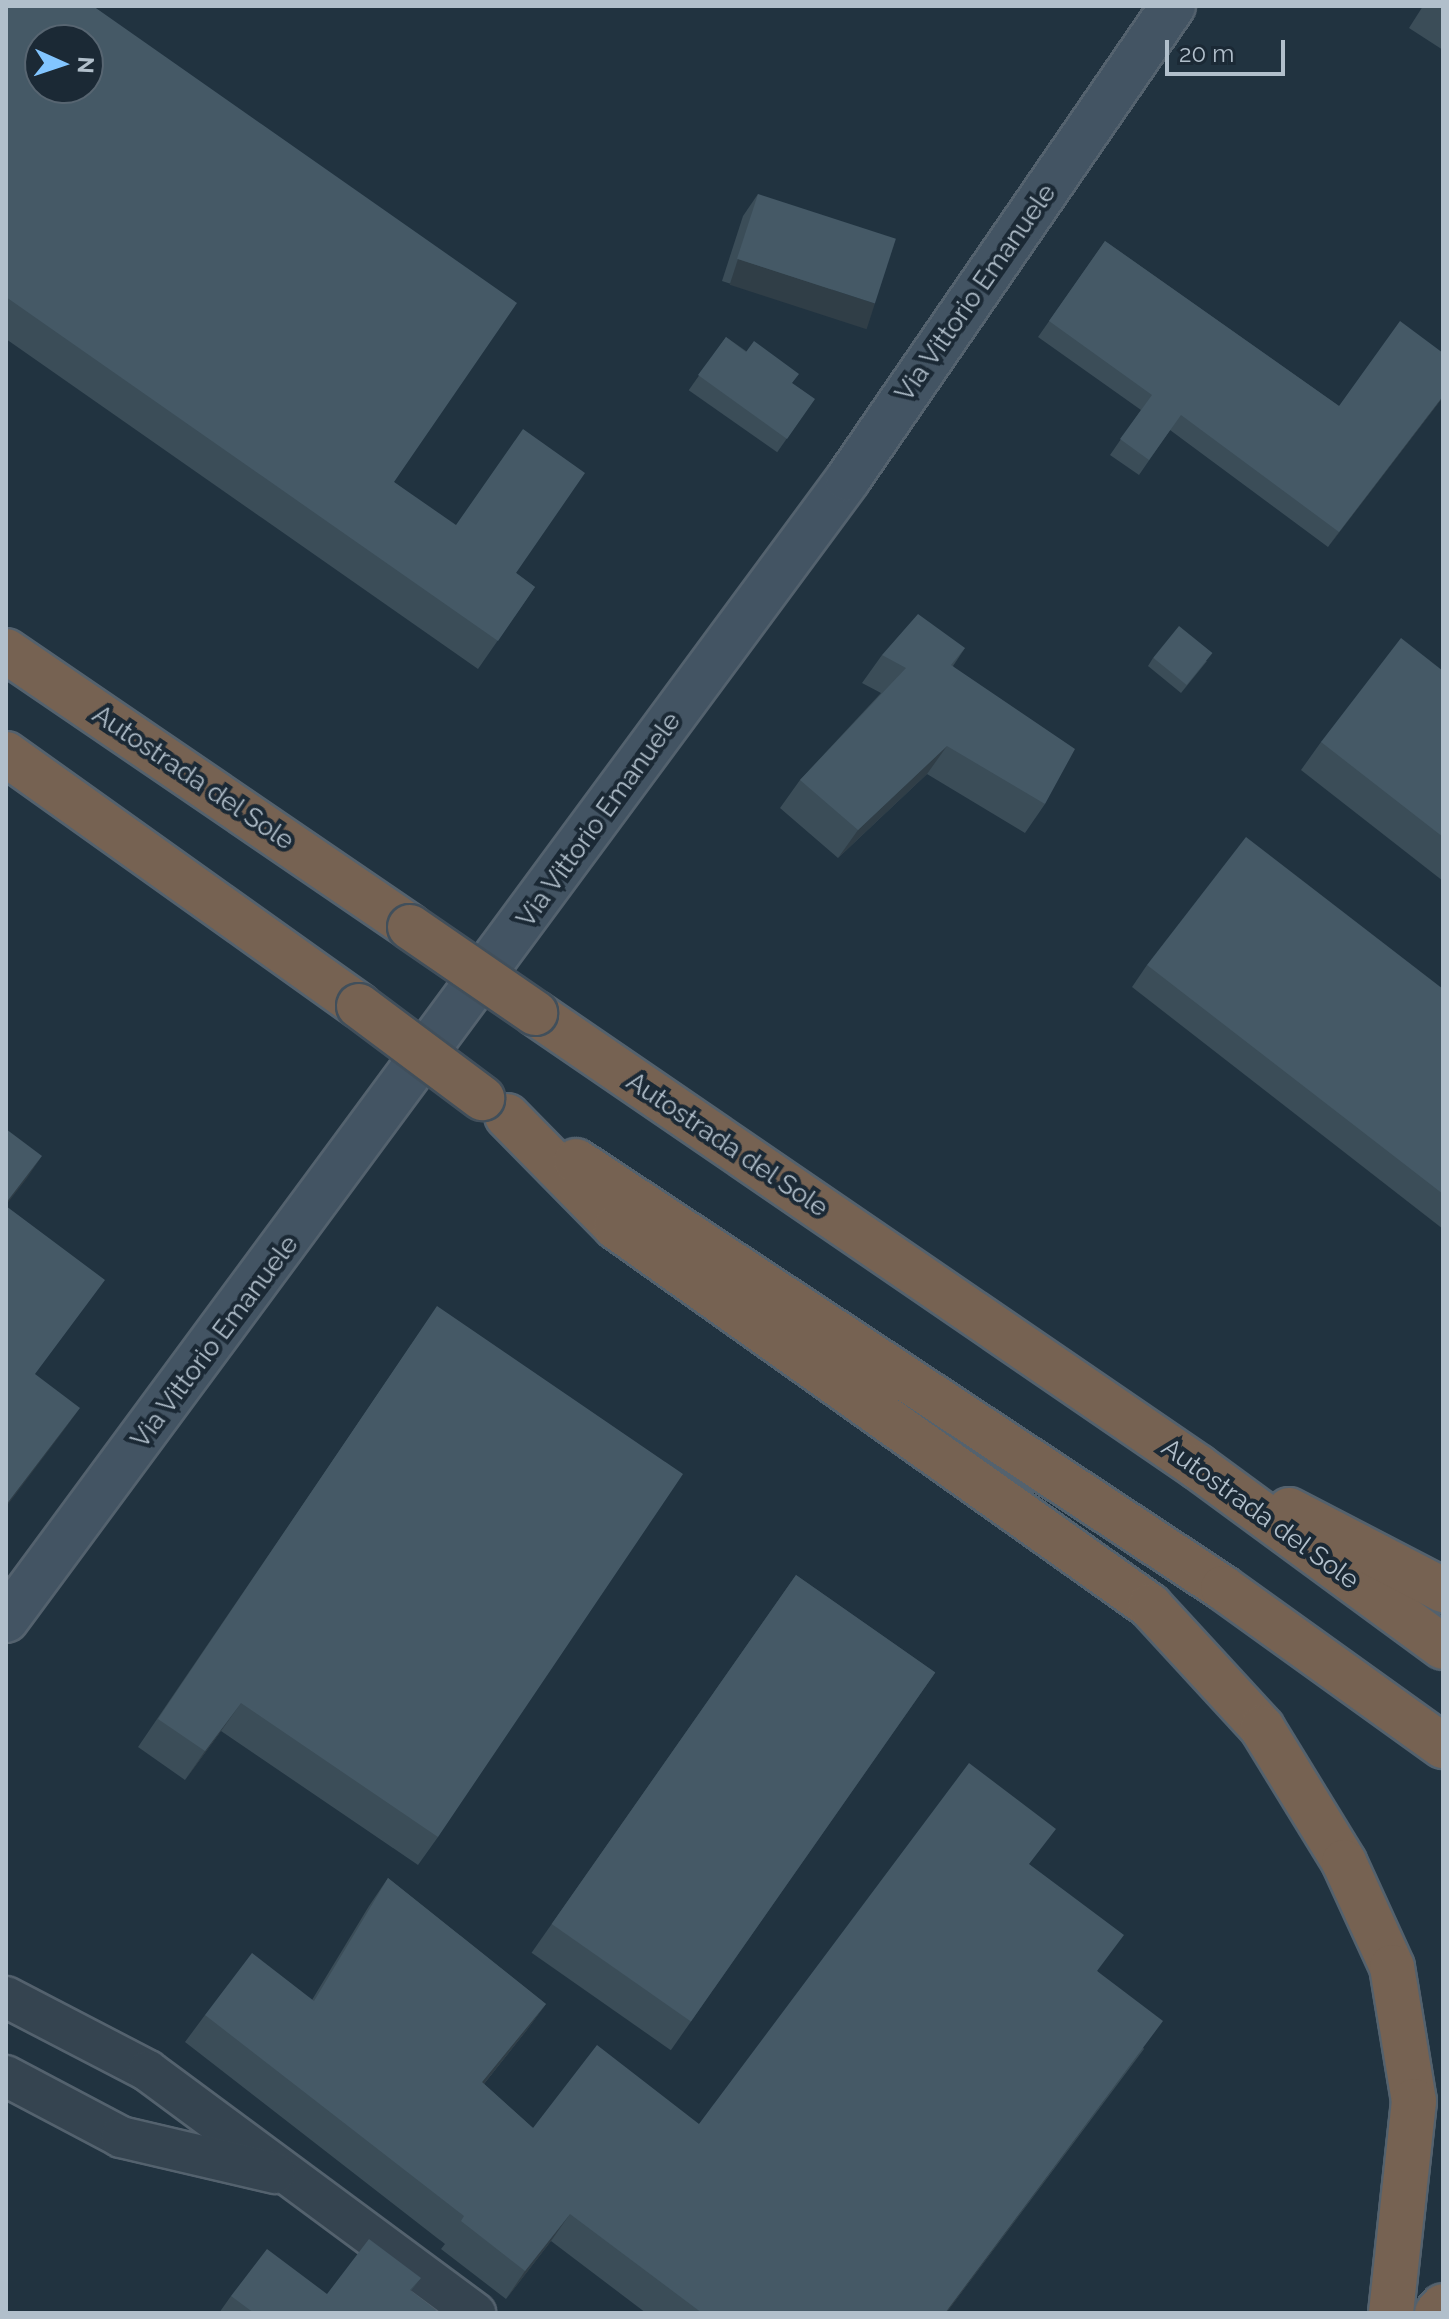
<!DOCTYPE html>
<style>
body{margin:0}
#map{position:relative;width:1449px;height:2319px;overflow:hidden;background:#213340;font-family:Raleway,sans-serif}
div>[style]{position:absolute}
.roads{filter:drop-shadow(2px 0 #54626e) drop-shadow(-2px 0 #54626e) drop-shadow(0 2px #54626e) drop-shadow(0 -2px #54626e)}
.street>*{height:40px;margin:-20px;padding:0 20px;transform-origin:20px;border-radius:20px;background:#354450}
.secondary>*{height:44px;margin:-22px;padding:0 22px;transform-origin:22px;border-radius:22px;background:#435463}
.highway>*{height:44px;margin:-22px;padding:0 22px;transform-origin:22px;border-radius:22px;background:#766252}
.bridges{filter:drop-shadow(2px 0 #414f5b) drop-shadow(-2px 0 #414f5b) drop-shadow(0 2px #414f5b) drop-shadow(0 -2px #414f5b)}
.highway-bridge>*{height:44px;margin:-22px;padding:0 22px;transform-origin:22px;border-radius:22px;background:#766252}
.wall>*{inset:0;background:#3b4d58;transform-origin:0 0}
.shaded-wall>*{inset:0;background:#303e47;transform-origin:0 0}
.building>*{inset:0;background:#455966;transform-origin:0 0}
span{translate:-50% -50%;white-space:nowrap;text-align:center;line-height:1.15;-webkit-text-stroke:8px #1b2935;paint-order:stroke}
.street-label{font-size:26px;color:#b1bfcb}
.frame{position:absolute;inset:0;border:8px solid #b1bfcb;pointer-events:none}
.north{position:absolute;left:24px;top:24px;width:80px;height:80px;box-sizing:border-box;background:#1b2935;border:2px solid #576571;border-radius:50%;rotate:93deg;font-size:22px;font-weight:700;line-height:32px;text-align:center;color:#b1bfcb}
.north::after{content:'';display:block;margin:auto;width:28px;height:36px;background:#82c5ff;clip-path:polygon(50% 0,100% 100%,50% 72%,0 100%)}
.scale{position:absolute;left:1165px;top:40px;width:120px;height:36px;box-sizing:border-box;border:4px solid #b1bfcb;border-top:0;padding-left:10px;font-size:24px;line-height:28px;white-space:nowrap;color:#b1bfcb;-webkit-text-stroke:6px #1b2935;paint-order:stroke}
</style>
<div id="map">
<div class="roads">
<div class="street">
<i style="left:6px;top:1997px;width:160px;rotate:27.5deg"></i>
<i style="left:148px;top:2071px;width:407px;rotate:36.5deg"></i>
<i style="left:6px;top:2076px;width:130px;rotate:27.9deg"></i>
<i style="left:121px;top:2137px;width:158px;rotate:13.2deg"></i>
</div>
<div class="secondary">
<i style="left:6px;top:1620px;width:1418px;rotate:-53.57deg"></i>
<i style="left:848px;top:479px;width:574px;rotate:-55.51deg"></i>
</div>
<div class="highway">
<i style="left:6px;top:651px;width:489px;rotate:34.3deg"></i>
<i style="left:6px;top:754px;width:434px;rotate:35.5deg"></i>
<i style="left:535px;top:1013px;width:804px;rotate:34.4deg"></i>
<i style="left:1198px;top:1467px;width:304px;rotate:36.3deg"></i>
<i style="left:507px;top:1116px;width:156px;rotate:45.5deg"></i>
<i style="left:616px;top:1227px;width:655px;rotate:35.36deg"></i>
<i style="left:1150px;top:1606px;width:166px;rotate:47.4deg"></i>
<i style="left:1262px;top:1728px;width:157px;rotate:58.5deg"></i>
<i style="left:1344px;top:1862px;width:115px;rotate:65.4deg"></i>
<i style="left:1392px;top:1967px;width:136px;rotate:80.7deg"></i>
<i style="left:1414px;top:2101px;width:213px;rotate:96.2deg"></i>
<i style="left:576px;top:1161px;width:775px;rotate:33.42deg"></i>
<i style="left:1223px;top:1588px;width:271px;rotate:35.7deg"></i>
<i style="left:1289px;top:1510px;width:174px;rotate:27.5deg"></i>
<i style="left:1437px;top:2313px;width:9px;rotate:-49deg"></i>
</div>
</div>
<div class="bridges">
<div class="highway-bridge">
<i style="left:410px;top:927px;width:152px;rotate:34.5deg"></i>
<i style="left:359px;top:1006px;width:154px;rotate:36.8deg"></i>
</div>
</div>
<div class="wall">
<i style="clip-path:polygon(6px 6px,394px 482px,535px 587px,478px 669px,6px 339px)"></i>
<i style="clip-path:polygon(1423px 6px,1443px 6px,1443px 50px,1409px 28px)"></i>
<i style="clip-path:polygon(758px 194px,860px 326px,722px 281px,743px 216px)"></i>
<i style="clip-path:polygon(1105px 241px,1339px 406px,1443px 353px,1443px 397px,1328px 547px,1170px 430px,1139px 475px,1110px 455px,1141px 410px,1038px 337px)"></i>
<i style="left:726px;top:337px;width:108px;height:65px;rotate:35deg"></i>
<i style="clip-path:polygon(965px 648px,953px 666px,1045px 804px,1025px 833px,927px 774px,838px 858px,780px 808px,800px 780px,881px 693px,862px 683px,882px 655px)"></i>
<i style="clip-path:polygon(1153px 658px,1207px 661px,1181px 693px,1148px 666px)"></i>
<i style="clip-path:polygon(1443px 671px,1443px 881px,1301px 770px,1321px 742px)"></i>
<i style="clip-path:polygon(1147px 965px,1443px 989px,1443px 1229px,1132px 987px)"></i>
<i style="clip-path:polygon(418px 1335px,438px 1837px,418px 1865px,221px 1731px,185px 1780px,138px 1747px)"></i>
<i style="left:796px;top:1575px;width:170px;height:461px;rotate:35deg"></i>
<i style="clip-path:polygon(1030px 1865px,1098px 1972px,1144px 2049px,946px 2313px,646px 2313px,551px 2241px,506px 2299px,441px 2249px,445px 2244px,185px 2042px,205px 2015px,312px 2000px,369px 1906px,388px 1878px,546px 2004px,526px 2031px,484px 2084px,533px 2128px,699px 2124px)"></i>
<i style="clip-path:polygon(421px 2278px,411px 2291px,434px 2313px,219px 2313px,231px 2296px,327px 2294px)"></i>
</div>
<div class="shaded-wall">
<i style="left:738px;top:259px;width:144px;height:27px;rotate:18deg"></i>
<i style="clip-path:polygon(1443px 396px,1443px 397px,1328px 547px,1339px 532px)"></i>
<i style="clip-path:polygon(947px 746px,927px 774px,838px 858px,858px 830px)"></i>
<i style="clip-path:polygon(42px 1156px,27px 1178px,6px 1205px,6px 1203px)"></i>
<i style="clip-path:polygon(80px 1408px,64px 1430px,6px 1507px,6px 1505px)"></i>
<i style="clip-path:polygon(241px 1703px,221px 1731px,185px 1780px,205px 1751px)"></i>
<i style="clip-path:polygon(546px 2004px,526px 2031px,463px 2110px,482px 2082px)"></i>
<i style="clip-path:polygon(1163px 2021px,946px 2313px,945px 2313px)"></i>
<i style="clip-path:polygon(570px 2214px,551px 2241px,506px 2299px,525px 2271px)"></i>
</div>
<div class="building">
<i style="clip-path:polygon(evenodd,6px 6px,93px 6px,517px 303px,394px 482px,456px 525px,523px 429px,585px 473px,516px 573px,535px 587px,498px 641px,6px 297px,6px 6px,40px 40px,88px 40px,88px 88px,40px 88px,40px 40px)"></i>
<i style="left:758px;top:194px;width:145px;height:68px;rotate:18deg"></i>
<i style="clip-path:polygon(1105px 241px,1339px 406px,1400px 321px,1443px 353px,1443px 396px,1339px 532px,1181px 415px,1149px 460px,1120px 439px,1152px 395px,1049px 321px)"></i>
<i style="clip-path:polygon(726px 337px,746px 352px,754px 341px,799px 374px,792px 383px,815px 399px,787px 439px,698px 375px)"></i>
<i style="clip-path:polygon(918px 614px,965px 648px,951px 665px,1075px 749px,1045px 804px,947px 746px,858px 830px,800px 780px,906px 668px,882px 655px)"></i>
<i style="left:1179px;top:626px;width:43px;height:41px;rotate:39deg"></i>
<i style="clip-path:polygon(1401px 638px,1443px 671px,1443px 837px,1321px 742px)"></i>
<i style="clip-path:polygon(1246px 837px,1443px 989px,1443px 1194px,1147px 965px)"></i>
<i style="clip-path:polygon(6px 1129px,42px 1156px,6px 1203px)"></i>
<i style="clip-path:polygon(6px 1206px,105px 1280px,35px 1374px,80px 1408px,6px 1505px)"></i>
<i style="clip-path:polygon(437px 1306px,683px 1474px,438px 1837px,241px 1703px,205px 1751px,158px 1719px)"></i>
<i style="left:796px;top:1575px;width:170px;height:426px;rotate:35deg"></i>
<i style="clip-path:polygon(969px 1763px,1056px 1829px,1029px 1864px,1124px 1935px,1097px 1971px,1163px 2021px,945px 2313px,702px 2313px,570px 2214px,525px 2271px,461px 2221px,464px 2216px,205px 2015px,252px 1953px,314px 2001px,388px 1878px,546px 2004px,482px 2082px,533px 2128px,597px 2045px,699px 2124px)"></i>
<i style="clip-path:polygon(369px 2239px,421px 2278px,410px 2290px,436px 2310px,434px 2313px,254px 2313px,231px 2296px,267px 2249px,327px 2294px)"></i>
</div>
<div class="street-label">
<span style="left:976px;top:293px;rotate:-55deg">Via Vittorio Emanuele</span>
<span style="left:193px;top:778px;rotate:34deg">Autostrada del Sole</span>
<span style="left:599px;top:820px;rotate:-54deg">Via Vittorio Emanuele</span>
<span style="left:727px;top:1145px;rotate:34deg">Autostrada del Sole</span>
<span style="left:215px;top:1342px;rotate:-53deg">Via Vittorio Emanuele</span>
<span style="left:1260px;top:1514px;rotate:36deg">Autostrada del Sole</span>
</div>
<div class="frame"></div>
<div class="north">N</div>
<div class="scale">20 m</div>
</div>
